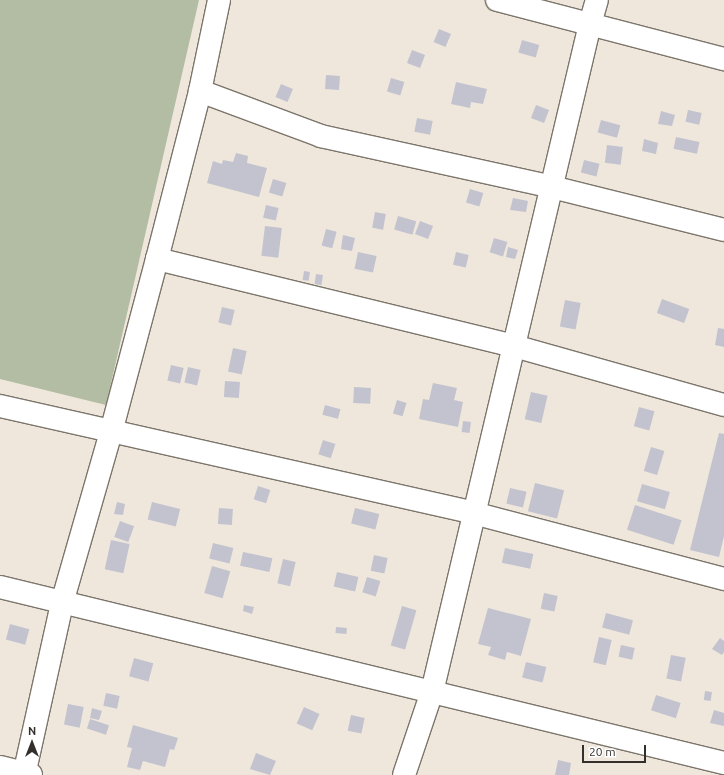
<!DOCTYPE html>
<style>
body{margin:0}
#map{position:relative;width:724px;height:775px;overflow:hidden;background:#efe7dc;font-family:Ubuntu,sans-serif}
div>[style]{position:absolute}
.green>*{inset:0;background:#b3bda3}
.building>*{inset:0;background:#c3c3cf;transform-origin:0 0}
.roads{filter:drop-shadow(1px 0 #7c756b) drop-shadow(-1px 0 #7c756b) drop-shadow(0 1px #7c756b) drop-shadow(0 -1px #7c756b)}
.minor>*{height:22px;margin:-11px;padding:0 11px;transform-origin:11px;border-radius:11px;background:#fff}
span{translate:-50% -50%;white-space:nowrap;text-align:center;line-height:1.15;-webkit-text-stroke:3px #fff;paint-order:stroke}
.north{position:absolute;left:12px;top:723px;width:40px;height:40px;-webkit-text-stroke:3px #fff;paint-order:stroke;rotate:0deg;font-size:11px;font-weight:700;line-height:16px;text-align:center;color:#33302c}
.north::after{content:'';display:block;margin:auto;width:14px;height:18px;background:#33302c;clip-path:polygon(50% 0,100% 100%,50% 72%,0 100%)}
.scale{position:absolute;left:582px;top:745px;width:64px;height:18px;box-sizing:border-box;border:2px solid #33302c;border-top:0;padding-left:5px;font-size:12px;line-height:14px;white-space:nowrap;color:#33302c;-webkit-text-stroke:3px #fff;paint-order:stroke}
</style>
<div id="map">
<div class="green">
<i style="clip-path:polygon(0 0,199px 0,106px 405px,0 379px)"></i>
</div>
<div class="building">
<i style="left:439px;top:29px;width:13px;height:14px;rotate:23deg"></i>
<i style="left:522px;top:40px;width:18px;height:13px;rotate:16deg"></i>
<i style="left:412px;top:50px;width:14px;height:14px;rotate:21deg"></i>
<i style="left:326px;top:75px;width:14px;height:14px;rotate:4deg"></i>
<i style="left:391px;top:78px;width:14px;height:14px;rotate:17deg"></i>
<i style="clip-path:polygon(456px 82px,487px 89px,483px 104px,471px 102px,470px 108px,451px 104px)"></i>
<i style="left:281px;top:84px;width:13px;height:14px;rotate:23deg"></i>
<i style="left:536px;top:105px;width:14px;height:14px;rotate:21deg"></i>
<i style="left:688px;top:110px;width:14px;height:12px;rotate:12deg"></i>
<i style="clip-path:polygon(661px 111px,675px 115px,672px 126px,658px 124px)"></i>
<i style="left:417px;top:118px;width:16px;height:14px;rotate:11deg"></i>
<i style="left:601px;top:120px;width:20px;height:13px;rotate:15deg"></i>
<i style="left:676px;top:137px;width:24px;height:12px;rotate:12deg"></i>
<i style="clip-path:polygon(644px 139px,658px 143px,656px 154px,642px 151px)"></i>
<i style="left:607px;top:145px;width:16px;height:18px;rotate:7deg"></i>
<i style="clip-path:polygon(236px 153px,248px 156px,247px 163px,267px 168px,259px 197px,207px 183px,213px 161px,222px 164px,223px 160px,233px 162px)"></i>
<i style="left:584px;top:160px;width:16px;height:13px;rotate:14deg"></i>
<i style="left:273px;top:179px;width:14px;height:14px;rotate:17deg"></i>
<i style="left:470px;top:189px;width:14px;height:14px;rotate:17deg"></i>
<i style="clip-path:polygon(513px 198px,528px 201px,526px 212px,510px 210px)"></i>
<i style="left:266px;top:205px;width:13px;height:13px;rotate:13deg"></i>
<i style="left:375px;top:212px;width:11px;height:16px;rotate:10deg"></i>
<i style="left:398px;top:216px;width:19px;height:14px;rotate:16deg"></i>
<i style="left:420px;top:221px;width:14px;height:14px;rotate:21deg"></i>
<i style="left:265px;top:226px;width:17px;height:30px;rotate:7deg"></i>
<i style="left:326px;top:229px;width:11px;height:17px;rotate:15deg"></i>
<i style="clip-path:polygon(343px 235px,355px 238px,352px 251px,341px 249px)"></i>
<i style="left:494px;top:238px;width:14px;height:15px;rotate:17deg"></i>
<i style="clip-path:polygon(508px 247px,518px 250px,515px 259px,506px 257px)"></i>
<i style="left:358px;top:252px;width:19px;height:17px;rotate:12deg"></i>
<i style="left:456px;top:252px;width:13px;height:13px;rotate:13deg"></i>
<i style="left:304px;top:271px;width:6px;height:9px;rotate:9deg"></i>
<i style="left:316px;top:274px;width:7px;height:10px;rotate:8deg"></i>
<i style="left:662px;top:299px;width:29px;height:15px;rotate:20deg"></i>
<i style="left:565px;top:300px;width:16px;height:27px;rotate:11deg"></i>
<i style="left:222px;top:307px;width:13px;height:16px;rotate:13deg"></i>
<i style="clip-path:polygon(718px 328px,724px 329px,724px 347px,715px 345px)"></i>
<i style="left:233px;top:348px;width:14px;height:24px;rotate:12deg"></i>
<i style="left:171px;top:365px;width:13px;height:16px;rotate:13deg"></i>
<i style="left:188px;top:367px;width:13px;height:16px;rotate:13deg"></i>
<i style="left:225px;top:381px;width:15px;height:16px;rotate:4deg"></i>
<i style="clip-path:polygon(433px 383px,457px 388px,454px 400px,463px 402px,458px 427px,419px 419px,423px 399px,429px 400px)"></i>
<i style="left:354px;top:387px;width:17px;height:16px;rotate:3deg"></i>
<i style="left:531px;top:392px;width:17px;height:28px;rotate:13deg"></i>
<i style="left:397px;top:400px;width:10px;height:14px;rotate:17deg"></i>
<i style="left:325px;top:405px;width:16px;height:10px;rotate:15deg"></i>
<i style="left:639px;top:407px;width:16px;height:20px;rotate:15deg"></i>
<i style="left:463px;top:421px;width:8px;height:11px;rotate:7deg"></i>
<i style="clip-path:polygon(719px 433px,724px 434px,724px 536px,719px 557px,690px 550px)"></i>
<i style="left:323px;top:440px;width:13px;height:15px;rotate:18deg"></i>
<i style="left:651px;top:447px;width:14px;height:25px;rotate:17deg"></i>
<i style="left:535px;top:483px;width:30px;height:29px;rotate:14deg"></i>
<i style="left:642px;top:484px;width:29px;height:18px;rotate:16deg"></i>
<i style="left:258px;top:486px;width:13px;height:14px;rotate:18deg"></i>
<i style="left:510px;top:488px;width:17px;height:16px;rotate:13deg"></i>
<i style="clip-path:polygon(117px 502px,125px 504px,123px 515px,114px 514px)"></i>
<i style="left:152px;top:502px;width:29px;height:18px;rotate:14deg"></i>
<i style="left:635px;top:505px;width:49px;height:26px;rotate:18deg"></i>
<i style="left:219px;top:508px;width:14px;height:16px;rotate:4deg"></i>
<i style="left:355px;top:508px;width:25px;height:16px;rotate:14deg"></i>
<i style="left:120px;top:521px;width:15px;height:17px;rotate:20deg"></i>
<i style="left:111px;top:540px;width:19px;height:30px;rotate:12deg"></i>
<i style="left:213px;top:543px;width:21px;height:16px;rotate:14deg"></i>
<i style="left:505px;top:548px;width:29px;height:15px;rotate:12deg"></i>
<i style="left:243px;top:552px;width:30px;height:14px;rotate:12deg"></i>
<i style="left:374px;top:555px;width:14px;height:16px;rotate:12deg"></i>
<i style="left:283px;top:559px;width:13px;height:25px;rotate:13deg"></i>
<i style="left:212px;top:566px;width:19px;height:28px;rotate:16deg"></i>
<i style="left:337px;top:572px;width:22px;height:15px;rotate:13deg"></i>
<i style="left:367px;top:577px;width:14px;height:16px;rotate:17deg"></i>
<i style="left:544px;top:593px;width:14px;height:16px;rotate:12deg"></i>
<i style="clip-path:polygon(244px 605px,254px 607px,252px 614px,243px 611px)"></i>
<i style="left:402px;top:606px;width:15px;height:41px;rotate:16deg"></i>
<i style="clip-path:polygon(488px 608px,531px 619px,521px 656px,507px 652px,505px 660px,488px 655px,491px 647px,478px 644px)"></i>
<i style="left:606px;top:613px;width:28px;height:15px;rotate:15deg"></i>
<i style="left:10px;top:624px;width:20px;height:16px;rotate:15deg"></i>
<i style="left:336px;top:627px;width:11px;height:6px;rotate:5deg"></i>
<i style="left:599px;top:637px;width:13px;height:26px;rotate:13deg"></i>
<i style="clip-path:polygon(720px 638px,724px 641px,724px 652px,722px 655px,712px 649px)"></i>
<i style="left:621px;top:645px;width:14px;height:12px;rotate:12deg"></i>
<i style="left:671px;top:655px;width:15px;height:24px;rotate:11deg"></i>
<i style="left:134px;top:658px;width:20px;height:19px;rotate:15deg"></i>
<i style="left:526px;top:662px;width:21px;height:16px;rotate:14deg"></i>
<i style="left:705px;top:691px;width:7px;height:9px;rotate:8deg"></i>
<i style="left:106px;top:693px;width:14px;height:13px;rotate:12deg"></i>
<i style="left:656px;top:695px;width:26px;height:16px;rotate:18deg"></i>
<i style="left:68px;top:704px;width:16px;height:21px;rotate:11deg"></i>
<i style="left:304px;top:707px;width:17px;height:18px;rotate:24deg"></i>
<i style="clip-path:polygon(92px 708px,102px 711px,99px 720px,90px 718px)"></i>
<i style="clip-path:polygon(714px 710px,724px 713px,724px 726px,710px 723px)"></i>
<i style="left:351px;top:715px;width:14px;height:16px;rotate:12deg"></i>
<i style="left:90px;top:719px;width:20px;height:10px;rotate:18deg"></i>
<i style="clip-path:polygon(133px 725px,178px 738px,174px 750px,170px 749px,165px 767px,143px 761px,140px 770px,127px 767px,132px 748px,127px 747px)"></i>
<i style="clip-path:polygon(256px 753px,276px 761px,270px 775px,250px 769px)"></i>
<i style="clip-path:polygon(558px 760px,571px 763px,569px 775px,555px 775px)"></i>
</div>
<div class="roads">
<div class="minor">
<i style="left:497px;top:0;width:235px;rotate:14.6deg"></i>
<i style="left:200px;top:91px;width:129px;rotate:20.4deg"></i>
<i style="left:321px;top:136px;width:237px;rotate:12.4deg"></i>
<i style="left:552px;top:187px;width:177px;rotate:14deg"></i>
<i style="left:157px;top:259px;width:367px;rotate:13.7deg"></i>
<i style="left:514px;top:346px;width:218px;rotate:15.7deg"></i>
<i style="left:0;top:406px;width:485px;rotate:12.7deg"></i>
<i style="left:473px;top:513px;width:260px;rotate:14.7deg"></i>
<i style="left:0;top:587px;width:745px;rotate:13.66deg"></i>
<i style="left:0;top:767px;width:32px;rotate:14deg"></i>
<i style="left:24px;top:775px;width:176px;rotate:-77.5deg"></i>
<i style="left:62px;top:603px;width:178px;rotate:-74deg"></i>
<i style="left:111px;top:432px;width:179px;rotate:-75.1deg"></i>
<i style="left:157px;top:259px;width:173px;rotate:-75.6deg"></i>
<i style="left:200px;top:91px;width:93px;rotate:-78.2deg"></i>
<i style="left:404px;top:775px;width:88px;rotate:-71.4deg"></i>
<i style="left:432px;top:692px;width:686px;rotate:-76.69deg"></i>
<i style="left:590px;top:24px;width:25px;rotate:-74deg"></i>
</div>
</div>
<div class="north">N</div>
<div class="scale">20 m</div>
</div>
